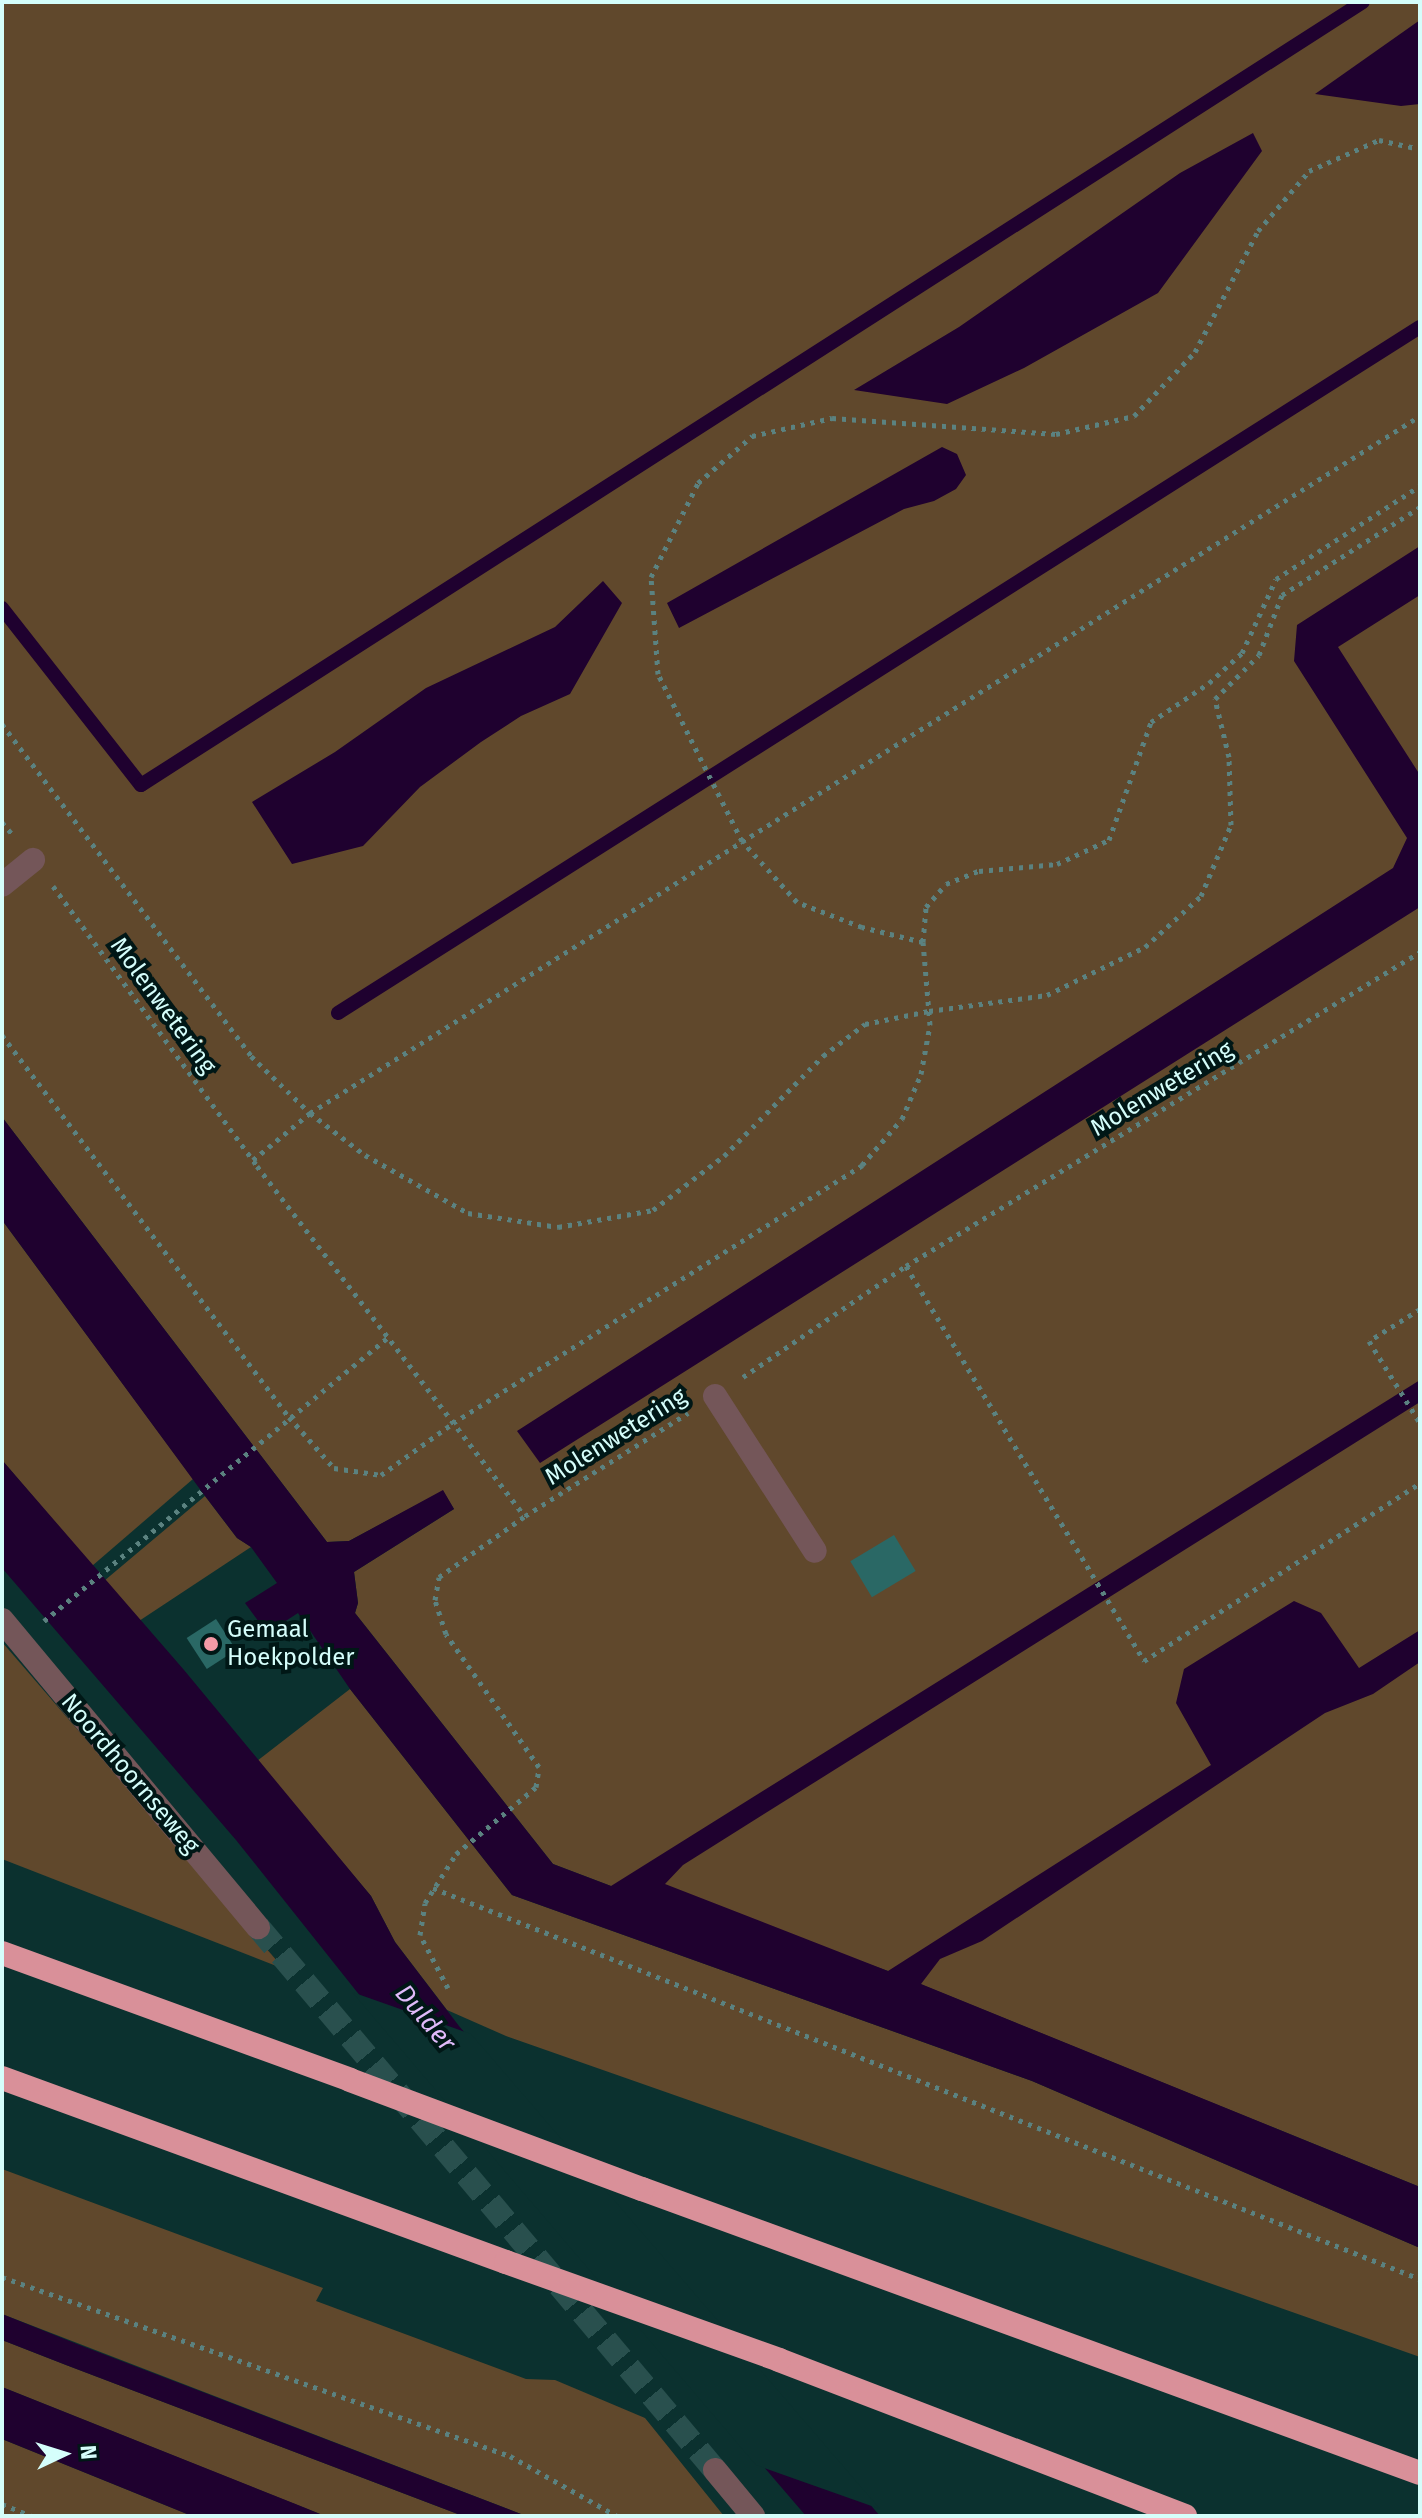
<!DOCTYPE html>
<style>
body{margin:0}
#map{position:relative;width:1422px;height:2518px;overflow:hidden;background:#0b312f;font-family:"Fira Sans",sans-serif}
div>[style]{position:absolute}
.green>*{inset:0;background:#60482c}
.water>*{inset:0;background:#1f012f}
.pier>*{inset:0;background:#0b312f}
.stream>*{height:14px;margin:-7px;padding:0 7px;transform-origin:7px;border-radius:7px;background:#1f012f}
.building>*{inset:0;background:#2a6865;transform-origin:0 0}
.street-tunnel>*{height:24px;margin-top:-12px;transform-origin:0;background:repeating-linear-gradient(90deg,#29504e 0 24px,transparent 0 36px)}
.path>*{height:5px;margin-top:-2.5px;transform-origin:0;background:repeating-linear-gradient(90deg,#5b8280 0 4px,transparent 0 10px)}
.lane>*{height:24px;margin:-12px;padding:0 12px;transform-origin:12px;border-radius:12px;background:#745659}
.street>*{height:24px;margin:-12px;padding:0 12px;transform-origin:12px;border-radius:12px;background:#745659}
.highway>*{height:24px;margin:-12px;padding:0 12px;transform-origin:12px;border-radius:12px;background:#d99099}
.highway-bridge>*{height:24px;margin:-12px;padding:0 12px;transform-origin:12px;border-radius:12px;background:#d99099}
.dots>*{width:22px;height:22px;translate:-50% -50%;box-sizing:border-box;border:4px solid #001716;border-radius:50%}
span{translate:-50% -50%;white-space:nowrap;text-align:center;line-height:1.15;-webkit-text-stroke:8px #001716;paint-order:stroke}
.street-label{font-size:24px;color:#d5fefb}
.poi-label{font-size:24px;color:#d5fefb}
.left{translate:0 -50%;text-align:left}
.water-label{font-size:26px;color:#e0bafa;font-style:italic}
.frame{position:absolute;inset:0;border:4px solid #d5fefb;pointer-events:none}
.north{position:absolute;left:24px;top:2414px;width:80px;height:80px;-webkit-text-stroke:6px #001716;paint-order:stroke;rotate:86deg;font-size:22px;font-weight:700;line-height:32px;text-align:center;color:#d5fefb}
.north::after{content:'';display:block;margin:auto;width:28px;height:36px;background:#d5fefb;clip-path:polygon(50% 0,100% 100%,50% 72%,0 100%)}
</style>
<div id="map">
<div class="green">
<i style="clip-path:polygon(2px 2px,1420px 2px,1420px 2187px,888px 1971px,799px 1939px,611px 1886px,553px 1864px,355px 1613px,358px 1603px,354px 1572px,454px 1509px,443px 1491px,349px 1541px,327px 1542px,2px 1117px)"></i>
<i style="clip-path:polygon(2px 1220px,193px 1479px,92px 1566px,2px 1460px)"></i>
<i style="clip-path:polygon(205px 1496px,237px 1538px,251px 1547px,139px 1621px,104px 1581px)"></i>
<i style="clip-path:polygon(2px 1642px,284px 1969px,2px 1859px)"></i>
<i style="clip-path:polygon(350px 1689px,512px 1895px,1032px 2081px,1420px 2248px,1420px 2357px,506px 2036px,447px 2010px,395px 1942px,371px 1896px,257px 1761px)"></i>
<i style="clip-path:polygon(2px 2169px,323px 2288px,316px 2301px,526px 2379px,555px 2380px,645px 2418px,724px 2516px,526px 2516px,2px 2314px)"></i>
<i style="clip-path:polygon(2px 2340px,66px 2365px,463px 2516px,325px 2516px,2px 2387px)"></i>
<i style="clip-path:polygon(2px 2439px,192px 2516px,2px 2516px)"></i>
</div>
<div class="water">
<i style="clip-path:polygon(1420px 20px,1420px 104px,1401px 106px,1315px 94px)"></i>
<i style="clip-path:polygon(1253px 133px,1262px 151px,1158px 293px,1024px 368px,947px 404px,854px 390px,959px 327px,1180px 173px)"></i>
<i style="clip-path:polygon(942px 447px,957px 454px,966px 475px,956px 489px,934px 501px,904px 509px,679px 628px,667px 603px)"></i>
<i style="clip-path:polygon(1420px 546px,1420px 595px,1338px 647px,1420px 775px,1420px 907px,540px 1463px,517px 1431px,1393px 868px,1407px 838px,1294px 661px,1297px 625px)"></i>
<i style="clip-path:polygon(603px 581px,622px 603px,570px 694px,521px 716px,481px 742px,420px 787px,363px 846px,292px 864px,252px 802px,335px 752px,426px 688px,555px 627px)"></i>
<i style="clip-path:polygon(2px 1117px,327px 1542px,349px 1541px,443px 1490px,454px 1509px,354px 1572px,358px 1603px,355px 1613px,553px 1864px,611px 1886px,1420px 1380px,1420px 1402px,683px 1865px,665px 1884px,888px 1971px,1211px 1765px,1176px 1703px,1184px 1669px,1294px 1601px,1321px 1613px,1359px 1668px,1420px 1630px,1420px 1662px,1373px 1694px,1325px 1713px,982px 1941px,940px 1959px,921px 1984px,1420px 2187px,1420px 2248px,1032px 2081px,512px 1895px,350px 1689px,298px 1613px,267px 1633px,245px 1603px,277px 1583px,251px 1547px,237px 1538px,205px 1496px,2px 1220px)"></i>
<i style="clip-path:polygon(2px 1460px,184px 1670px,371px 1896px,395px 1942px,459px 2026px,880px 2516px,806px 2516px,357px 1992px,236px 1840px,2px 1568px)"></i>
<i style="clip-path:polygon(2px 2314px,77px 2344px,526px 2516px,463px 2516px,66px 2365px,2px 2340px)"></i>
<i style="clip-path:polygon(2px 2387px,298px 2505px,325px 2516px,192px 2516px,2px 2439px)"></i>
</div>
<div class="pier">
<i style="clip-path:polygon(352px 1992px,471px 2034px,880px 2509px,756px 2465px)"></i>
</div>
<div class="stream">
<i style="left:2px;top:608px;width:225px;rotate:51.9deg"></i>
<i style="left:141px;top:785px;width:1451px;rotate:-32.65deg"></i>
<i style="left:338px;top:1013px;width:1281px;rotate:-32.38deg"></i>
</div>
<div class="building">
<i style="left:894px;top:1535px;width:42px;height:51px;rotate:59deg"></i>
<i style="left:216px;top:1619px;width:37px;height:35px;rotate:57deg"></i>
</div>
<div class="street-tunnel">
<i style="left:258px;top:1927px;width:710px;rotate:49.92deg"></i>
</div>
<div class="path">
<i style="left:2px;top:724px;width:415px;rotate:53.1deg"></i>
<i style="left:251px;top:1056px;width:82px;rotate:44deg"></i>
<i style="left:310px;top:1113px;width:69px;rotate:37.4deg"></i>
<i style="left:365px;top:1155px;width:118px;rotate:29.4deg"></i>
<i style="left:468px;top:1213px;width:91px;rotate:8.8deg"></i>
<i style="left:558px;top:1227px;width:97px;rotate:-10.1deg"></i>
<i style="left:653px;top:1210px;width:89px;rotate:-37.3deg"></i>
<i style="left:724px;top:1156px;width:141px;rotate:-45.3deg"></i>
<i style="left:823px;top:1056px;width:53px;rotate:-37.3deg"></i>
<i style="left:865px;top:1024px;width:65px;rotate:-11.5deg"></i>
<i style="left:929px;top:1011px;width:119px;rotate:-7.7deg"></i>
<i style="left:1047px;top:995px;width:109px;rotate:-26.1deg"></i>
<i style="left:1145px;top:947px;width:76px;rotate:-42.3deg"></i>
<i style="left:1201px;top:896px;width:77px;rotate:-67.1deg"></i>
<i style="left:1231px;top:825px;width:68px;rotate:-91.7deg"></i>
<i style="left:1229px;top:757px;width:60px;rotate:-103.6deg"></i>
<i style="left:1215px;top:699px;width:62px;rotate:-45deg"></i>
<i style="left:1259px;top:655px;width:64px;rotate:-69deg"></i>
<i style="left:1282px;top:595px;width:164px;rotate:-32.5deg"></i>
<i style="left:2px;top:822px;width:16px;rotate:50deg"></i>
<i style="left:53px;top:886px;width:346px;rotate:53.9deg"></i>
<i style="left:257px;top:1166px;width:441px;rotate:52.6deg"></i>
<i style="left:923px;top:942px;width:63px;rotate:-166.2deg"></i>
<i style="left:862px;top:927px;width:70px;rotate:-159deg"></i>
<i style="left:797px;top:902px;width:82px;rotate:-132deg"></i>
<i style="left:742px;top:841px;width:187px;rotate:-116.7deg"></i>
<i style="left:658px;top:674px;width:97px;rotate:-94.1deg"></i>
<i style="left:651px;top:577px;width:105px;rotate:-63.4deg"></i>
<i style="left:698px;top:483px;width:72px;rotate:-41deg"></i>
<i style="left:752px;top:436px;width:82px;rotate:-12.7deg"></i>
<i style="left:832px;top:418px;width:225px;rotate:4.1deg"></i>
<i style="left:1056px;top:434px;width:80px;rotate:-13deg"></i>
<i style="left:1134px;top:416px;width:88px;rotate:-46.4deg"></i>
<i style="left:1195px;top:352px;width:136px;rotate:-62.5deg"></i>
<i style="left:1258px;top:231px;width:79px;rotate:-49.6deg"></i>
<i style="left:1309px;top:171px;width:77px;rotate:-23.9deg"></i>
<i style="left:1379px;top:140px;width:42px;rotate:12.4deg"></i>
<i style="left:2px;top:1035px;width:478px;rotate:53.1deg"></i>
<i style="left:289px;top:1417px;width:68px;rotate:48.6deg"></i>
<i style="left:334px;top:1468px;width:48px;rotate:8.5deg"></i>
<i style="left:381px;top:1475px;width:89px;rotate:-35.8deg"></i>
<i style="left:453px;top:1423px;width:484px;rotate:-32.2deg"></i>
<i style="left:862px;top:1165px;width:61px;rotate:-49deg"></i>
<i style="left:902px;top:1119px;width:49px;rotate:-67.1deg"></i>
<i style="left:921px;top:1074px;width:50px;rotate:-79.6deg"></i>
<i style="left:930px;top:1025px;width:83px;rotate:-94.8deg"></i>
<i style="left:923px;top:942px;width:35px;rotate:-85deg"></i>
<i style="left:926px;top:907px;width:30px;rotate:-49deg"></i>
<i style="left:946px;top:884px;width:35px;rotate:-22deg"></i>
<i style="left:979px;top:871px;width:78px;rotate:-5.1deg"></i>
<i style="left:1057px;top:864px;width:57px;rotate:-24.8deg"></i>
<i style="left:1109px;top:840px;width:125px;rotate:-70.4deg"></i>
<i style="left:1151px;top:722px;width:70px;rotate:-33.9deg"></i>
<i style="left:1209px;top:683px;width:45px;rotate:-42.3deg"></i>
<i style="left:1242px;top:653px;width:81px;rotate:-65.3deg"></i>
<i style="left:1276px;top:579px;width:171px;rotate:-32.9deg"></i>
<i style="left:253px;top:1160px;width:74px;rotate:-39.5deg"></i>
<i style="left:310px;top:1113px;width:1311px;rotate:-32.13deg"></i>
<i style="left:906px;top:1266px;width:461px;rotate:58.9deg"></i>
<i style="left:1144px;top:1661px;width:328px;rotate:-32.8deg"></i>
<i style="left:1420px;top:1309px;width:60px;rotate:147.9deg"></i>
<i style="left:1369px;top:1341px;width:97px;rotate:58.1deg"></i>
<i style="left:743px;top:1377px;width:197px;rotate:-34.3deg"></i>
<i style="left:906px;top:1266px;width:602px;rotate:-31.42deg"></i>
<i style="left:44px;top:1621px;width:447px;rotate:-39.5deg"></i>
<i style="left:433px;top:1888px;width:1062px;rotate:21.61deg"></i>
<i style="left:448px;top:1988px;width:60px;rotate:-117.8deg"></i>
<i style="left:420px;top:1935px;width:32px;rotate:-81deg"></i>
<i style="left:425px;top:1903px;width:58px;rotate:-57.7deg"></i>
<i style="left:456px;top:1854px;width:104px;rotate:-39.9deg"></i>
<i style="left:536px;top:1787px;width:20px;rotate:-81deg"></i>
<i style="left:539px;top:1767px;width:162px;rotate:-125deg"></i>
<i style="left:446px;top:1634px;width:36px;rotate:-108deg"></i>
<i style="left:435px;top:1600px;width:23px;rotate:-80deg"></i>
<i style="left:439px;top:1577px;width:105px;rotate:-35.3deg"></i>
<i style="left:525px;top:1516px;width:193px;rotate:-32.3deg"></i>
<i style="left:2px;top:2277px;width:539px;rotate:19.41deg"></i>
<i style="left:510px;top:2456px;width:123px;rotate:29.3deg"></i>
<i style="left:2px;top:2504px;width:32px;rotate:22deg"></i>
</div>
<div class="lane">
<i style="left:2px;top:885px;width:40px;rotate:-39deg"></i>
<i style="left:715px;top:1396px;width:184px;rotate:57.2deg"></i>
</div>
<div class="street">
<i style="left:2px;top:1620px;width:400px;rotate:50.2deg"></i>
<i style="left:715px;top:2470px;width:60px;rotate:50.4deg"></i>
</div>
<div class="highway">
<i style="left:2px;top:1953px;width:370px;rotate:20deg"></i>
<i style="left:2px;top:2078px;width:537px;rotate:20.06deg"></i>
<i style="left:642px;top:2189px;width:828px;rotate:20.05deg"></i>
<i style="left:779px;top:2360px;width:435px;rotate:21deg"></i>
</div>
<div class="highway-bridge">
<i style="left:350px;top:2080px;width:312px;rotate:20.5deg"></i>
<i style="left:506px;top:2262px;width:290px;rotate:19.7deg"></i>
</div>
<div class="dots">
<i style="left:211px;top:1644px;background:#f49aa6"></i>
</div>
<div class="street-label">
<span style="left:163px;top:1006px;rotate:54deg">Molenwetering</span>
<span style="left:1162px;top:1089px;rotate:-31deg">Molenwetering</span>
<span style="left:616px;top:1437px;rotate:-32deg">Molenwetering</span>
<span style="left:130px;top:1774px;rotate:50deg">Noordhoornseweg</span>
</div>
<div class="poi-label">
<span class="left" style="left:227px;top:1644px">Gemaal<br>Hoekpolder</span>
</div>
<div class="water-label">
<span style="left:425px;top:2018px;rotate:50deg">Dulder</span>
</div>
<div class="frame"></div>
<div class="north">N</div>
</div>
